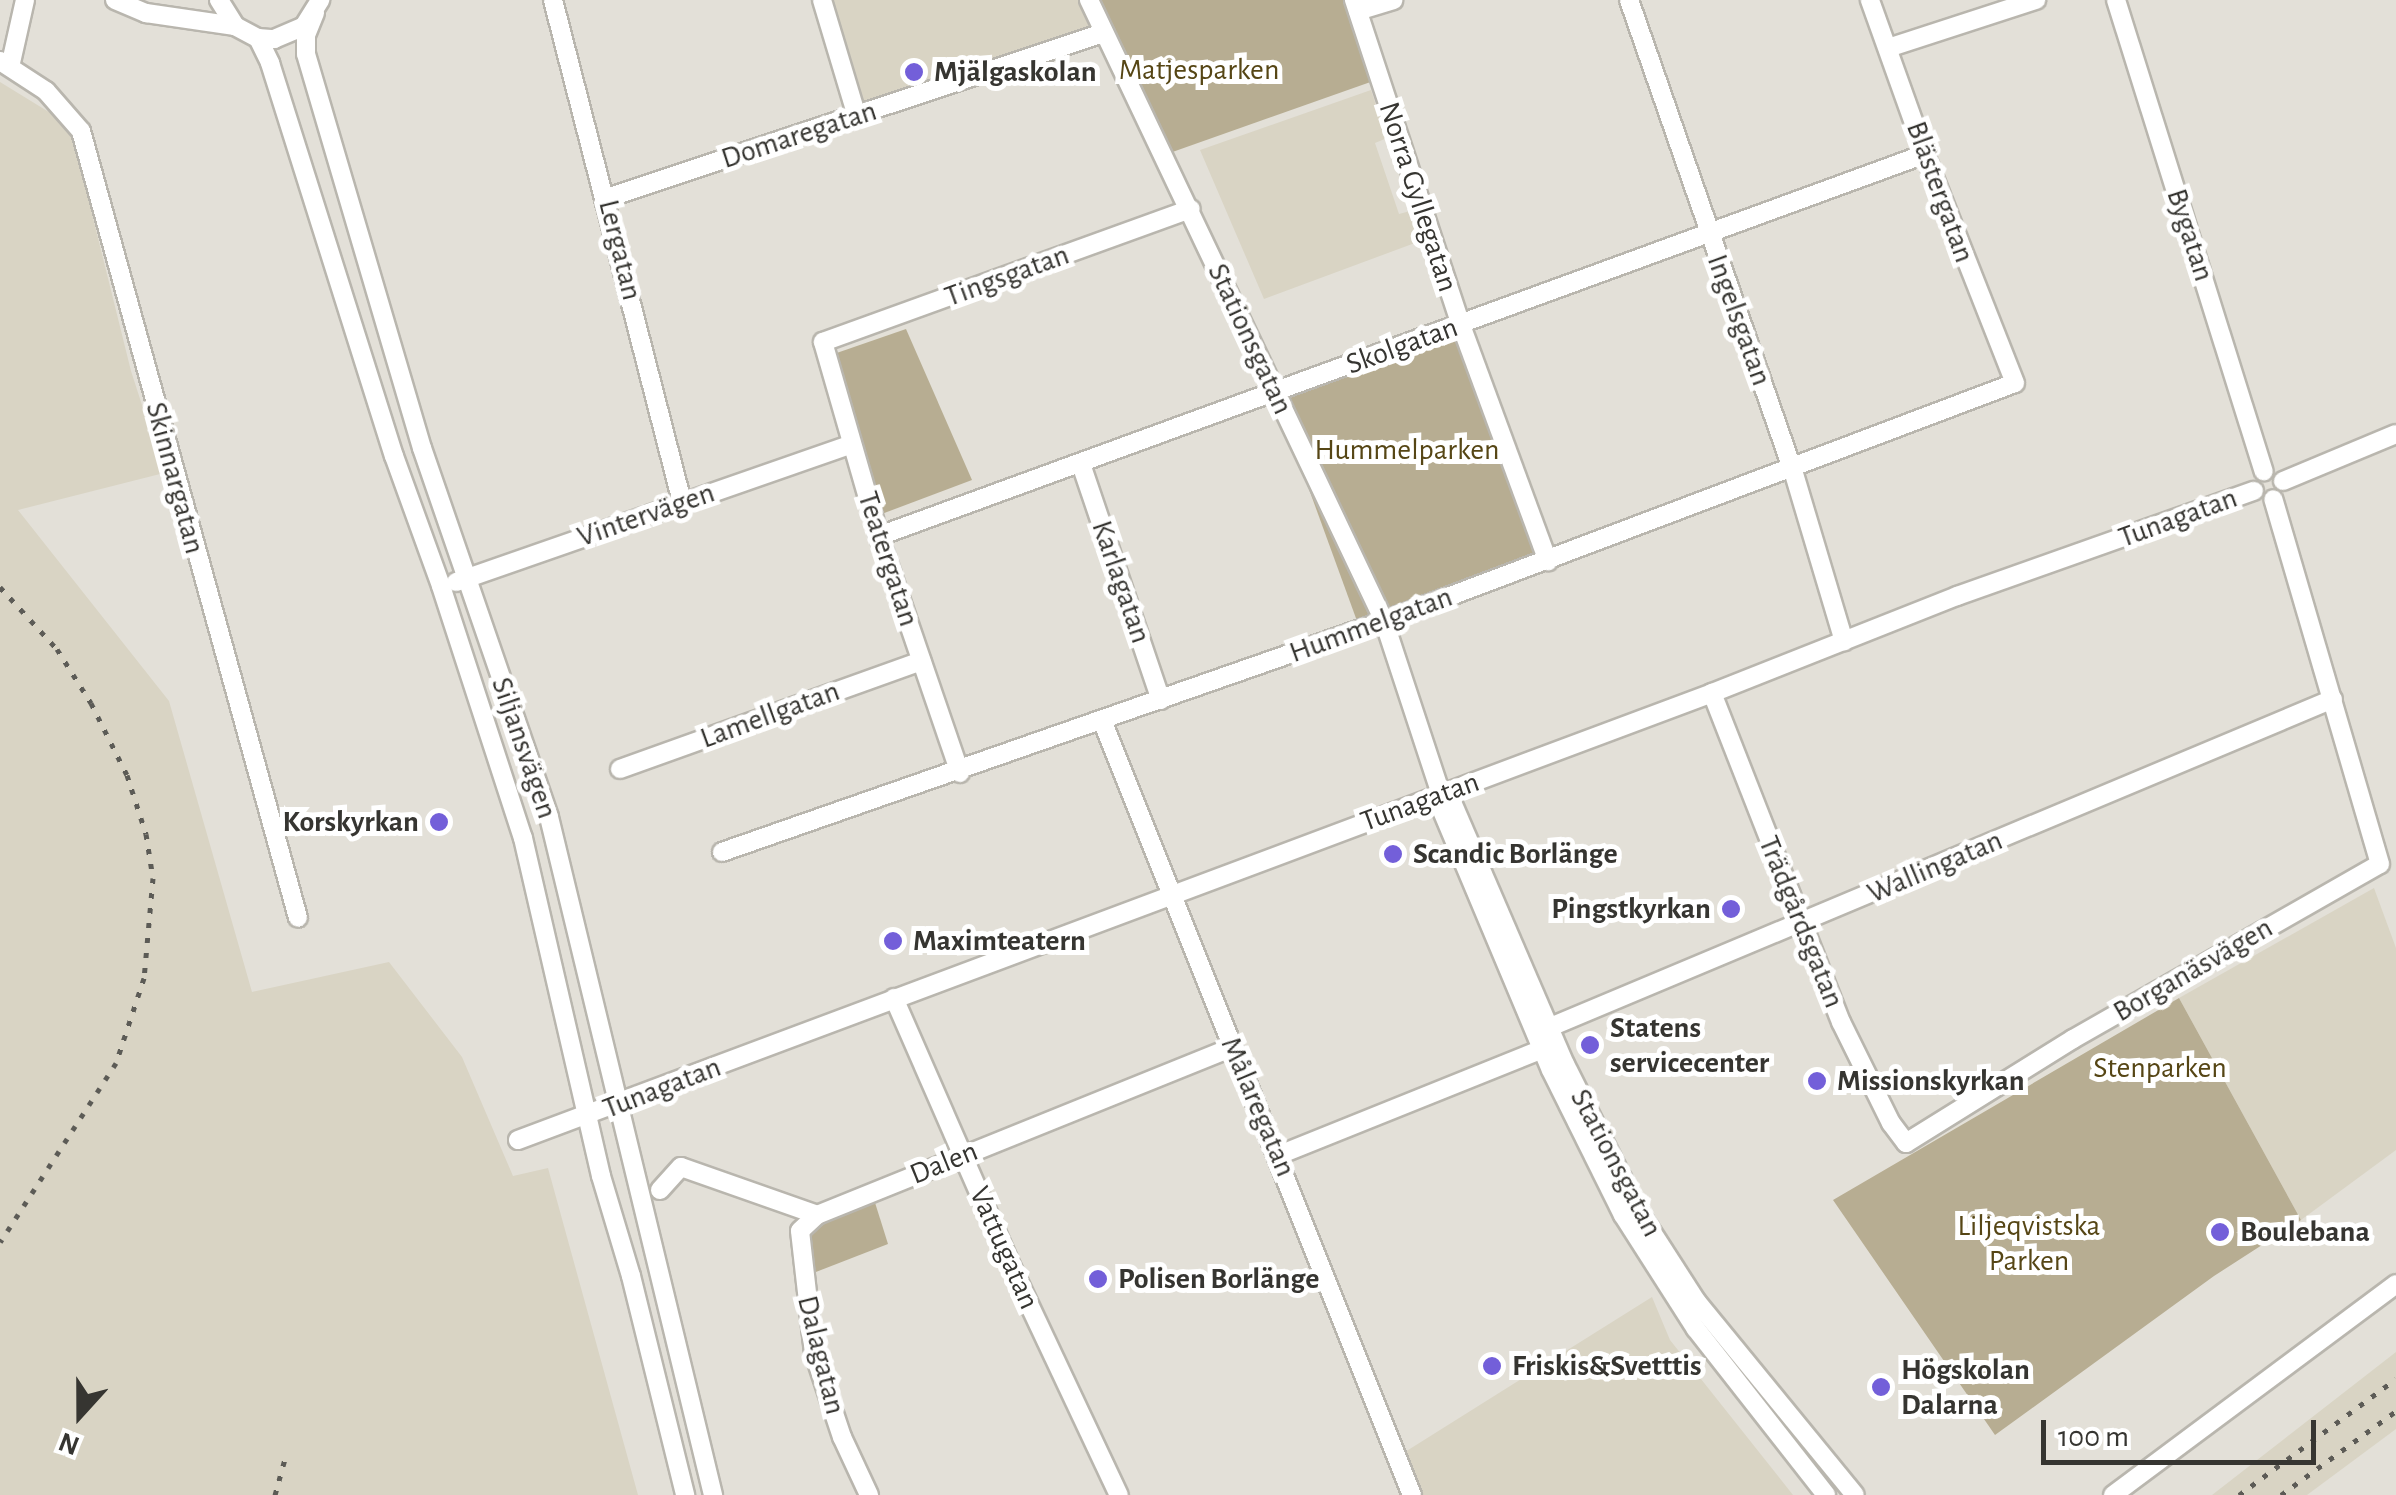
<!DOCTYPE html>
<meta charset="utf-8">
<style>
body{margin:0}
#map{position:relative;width:2396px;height:1495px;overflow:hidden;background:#e3e0d8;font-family:"Alegreya Sans",sans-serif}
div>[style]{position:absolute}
.built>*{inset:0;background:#d9d4c4}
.green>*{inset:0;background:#b7ad92;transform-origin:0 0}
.roads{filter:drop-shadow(2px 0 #b9b6ae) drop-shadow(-2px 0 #b9b6ae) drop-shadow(0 2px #b9b6ae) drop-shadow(0 -2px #b9b6ae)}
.minor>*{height:18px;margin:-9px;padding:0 9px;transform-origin:9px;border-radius:9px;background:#fff}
.rail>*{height:5px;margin-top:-2.5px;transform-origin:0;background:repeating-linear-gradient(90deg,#5c5b56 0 5px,transparent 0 15px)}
.dots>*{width:28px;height:28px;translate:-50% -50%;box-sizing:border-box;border:5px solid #fff;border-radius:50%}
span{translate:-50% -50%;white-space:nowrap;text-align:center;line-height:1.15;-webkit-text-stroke:10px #fff;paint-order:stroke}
.park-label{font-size:30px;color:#564615}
.poi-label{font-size:30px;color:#363531;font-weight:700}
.left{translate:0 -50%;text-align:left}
.right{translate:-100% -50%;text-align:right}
.street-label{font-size:30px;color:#363531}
.north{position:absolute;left:30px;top:1365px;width:100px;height:100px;-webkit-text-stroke:8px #fff;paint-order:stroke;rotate:201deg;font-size:28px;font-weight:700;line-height:40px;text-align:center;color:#363531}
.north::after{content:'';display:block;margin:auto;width:35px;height:45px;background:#363531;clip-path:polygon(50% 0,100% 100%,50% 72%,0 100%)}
.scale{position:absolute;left:2041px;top:1420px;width:275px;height:45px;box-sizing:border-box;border:5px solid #363531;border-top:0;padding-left:12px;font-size:30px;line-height:35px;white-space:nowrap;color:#363531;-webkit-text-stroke:8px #fff;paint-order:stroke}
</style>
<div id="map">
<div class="built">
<i style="clip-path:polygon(826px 0,1087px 0,1100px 31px,859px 113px)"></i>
<i style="clip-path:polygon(0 82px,70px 125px,131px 371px,164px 473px,18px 510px,169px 701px,252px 992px,389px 962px,462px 1057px,513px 1176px,548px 1168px,638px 1495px,0 1495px)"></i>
<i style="clip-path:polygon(1371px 90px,1387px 138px,1375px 143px,1399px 214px,1414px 210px,1423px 240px,1264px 299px,1200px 150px)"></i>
<i style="clip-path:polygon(2374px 888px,2396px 948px,2396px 1150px,2301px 1220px,2179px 998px)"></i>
<i style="clip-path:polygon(1652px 1297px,1670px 1340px,1793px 1495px,1412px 1495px,1397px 1457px)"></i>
<i style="clip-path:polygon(2396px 1352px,2396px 1429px,2307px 1495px,2212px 1495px)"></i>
</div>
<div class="green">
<i style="clip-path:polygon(1089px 0,1354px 0,1379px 79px,1164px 155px)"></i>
<i style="left:1461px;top:325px;width:252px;height:199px;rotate:70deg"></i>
<i style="clip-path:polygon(906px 329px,972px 480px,879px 515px,828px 356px)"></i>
<i style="clip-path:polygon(2179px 998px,2301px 1220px,2214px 1276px,1995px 1435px,1833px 1200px)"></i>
<i style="clip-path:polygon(872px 1193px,888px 1244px,803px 1277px,801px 1252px,817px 1215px)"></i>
</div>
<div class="roads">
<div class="minor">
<i style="left:115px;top:0;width:34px;rotate:23deg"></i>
<i style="left:146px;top:13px;width:90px;rotate:8.3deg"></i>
<i style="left:219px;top:0;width:31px;rotate:58deg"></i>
<i style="left:235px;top:26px;width:26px;rotate:28deg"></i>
<i style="left:258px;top:38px;width:16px;rotate:4deg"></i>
<i style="left:274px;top:39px;width:33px;rotate:-23deg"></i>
<i style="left:304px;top:26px;width:31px;rotate:-58deg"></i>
<i style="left:553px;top:0;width:518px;rotate:75.59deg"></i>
<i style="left:822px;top:0;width:122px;rotate:73.3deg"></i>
<i style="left:1089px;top:0;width:688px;rotate:64.59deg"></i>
<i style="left:1384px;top:621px;width:182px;rotate:71.8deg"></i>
<i style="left:1441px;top:794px;width:12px;rotate:95deg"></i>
<i style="left:1440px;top:806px;width:286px;rotate:67.2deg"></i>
<i style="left:1551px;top:1070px;width:162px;rotate:63.6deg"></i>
<i style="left:1623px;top:1215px;width:135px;rotate:57.4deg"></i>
<i style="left:1696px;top:1329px;width:211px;rotate:51.9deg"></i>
<i style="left:1354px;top:0;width:342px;rotate:71.8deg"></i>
<i style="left:1461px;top:325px;width:252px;rotate:69.8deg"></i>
<i style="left:1629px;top:0;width:495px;rotate:70.8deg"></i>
<i style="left:1792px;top:467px;width:182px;rotate:73.4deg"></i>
<i style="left:2116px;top:0;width:494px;rotate:72.6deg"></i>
<i style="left:1358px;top:11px;width:37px;rotate:-17deg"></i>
<i style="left:315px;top:13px;width:24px;rotate:112deg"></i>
<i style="left:306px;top:35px;width:19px;rotate:90deg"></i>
<i style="left:306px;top:54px;width:411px;rotate:73.6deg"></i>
<i style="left:422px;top:448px;width:390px;rotate:71deg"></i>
<i style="left:549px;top:817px;width:698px;rotate:76.4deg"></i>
<i style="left:258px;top:38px;width:28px;rotate:64deg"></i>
<i style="left:270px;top:63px;width:412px;rotate:72.5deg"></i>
<i style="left:394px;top:456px;width:138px;rotate:70.1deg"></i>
<i style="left:441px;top:586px;width:265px;rotate:72deg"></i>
<i style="left:523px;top:838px;width:347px;rotate:77deg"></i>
<i style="left:601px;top:1176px;width:104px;rotate:73.3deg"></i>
<i style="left:631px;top:1276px;width:226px;rotate:76.1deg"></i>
<i style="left:1888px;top:48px;width:156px;rotate:-18deg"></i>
<i style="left:0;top:61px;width:55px;rotate:33.1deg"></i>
<i style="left:46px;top:91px;width:53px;rotate:48.8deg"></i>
<i style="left:81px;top:131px;width:816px;rotate:74.58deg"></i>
<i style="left:10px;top:67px;width:69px;rotate:-77.4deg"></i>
<i style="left:607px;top:198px;width:523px;rotate:-18.4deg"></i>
<i style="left:1081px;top:464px;width:249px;rotate:71.3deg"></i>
<i style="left:2283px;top:481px;width:122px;rotate:-22.6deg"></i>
<i style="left:879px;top:536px;width:1114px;rotate:-20.06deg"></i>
<i style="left:456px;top:582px;width:419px;rotate:-19.2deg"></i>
<i style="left:1712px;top:693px;width:353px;rotate:68.6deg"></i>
<i style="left:1841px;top:1022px;width:113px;rotate:63.7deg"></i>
<i style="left:1891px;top:1123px;width:25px;rotate:53deg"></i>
<i style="left:1906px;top:1143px;width:197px;rotate:-31.9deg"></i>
<i style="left:2073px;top:1039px;width:353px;rotate:-29.7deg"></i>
<i style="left:2380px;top:864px;width:380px;rotate:-106.3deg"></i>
<i style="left:1102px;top:720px;width:835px;rotate:68.2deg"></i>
<i style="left:620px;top:769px;width:320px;rotate:-19.7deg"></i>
<i style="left:960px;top:773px;width:250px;rotate:-108.9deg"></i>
<i style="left:879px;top:536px;width:202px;rotate:-106.1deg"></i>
<i style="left:823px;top:342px;width:391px;rotate:-19.9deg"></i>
<i style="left:1441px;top:794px;width:14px;rotate:36deg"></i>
<i style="left:1452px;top:802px;width:285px;rotate:66.7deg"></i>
<i style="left:1565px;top:1064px;width:165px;rotate:63.4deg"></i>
<i style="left:1639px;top:1212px;width:107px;rotate:57.2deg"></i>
<i style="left:1697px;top:1302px;width:249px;rotate:50.7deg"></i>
<i style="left:722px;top:852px;width:701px;rotate:-19.24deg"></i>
<i style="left:1384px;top:621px;width:674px;rotate:-20.67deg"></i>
<i style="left:2015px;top:383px;width:246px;rotate:-111.5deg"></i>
<i style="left:1925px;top:154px;width:164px;rotate:-109.7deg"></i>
<i style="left:894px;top:998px;width:295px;rotate:66.4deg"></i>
<i style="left:1012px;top:1268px;width:251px;rotate:64.8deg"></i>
<i style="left:1536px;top:1033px;width:864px;rotate:-22.74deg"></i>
<i style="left:518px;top:1140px;width:1275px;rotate:-20.52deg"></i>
<i style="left:1712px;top:693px;width:264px;rotate:-21.6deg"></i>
<i style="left:1957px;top:596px;width:315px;rotate:-19.5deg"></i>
<i style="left:1279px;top:1155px;width:294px;rotate:-21.9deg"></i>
<i style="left:660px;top:1190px;width:31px;rotate:-48deg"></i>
<i style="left:681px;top:1167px;width:144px;rotate:19.4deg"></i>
<i style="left:817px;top:1215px;width:449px;rotate:-22deg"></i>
<i style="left:817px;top:1215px;width:23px;rotate:137deg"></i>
<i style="left:800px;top:1231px;width:123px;rotate:83.5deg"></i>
<i style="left:814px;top:1353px;width:89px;rotate:71.6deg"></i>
<i style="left:842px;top:1437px;width:64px;rotate:65deg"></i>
<i style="left:2113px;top:1495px;width:353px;rotate:-36.7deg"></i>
</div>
</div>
<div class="rail">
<i style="left:0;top:587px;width:84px;rotate:47.4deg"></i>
<i style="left:57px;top:649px;width:64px;rotate:57.8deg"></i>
<i style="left:91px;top:703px;width:80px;rotate:63.4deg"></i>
<i style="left:127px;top:775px;width:62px;rotate:72.1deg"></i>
<i style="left:146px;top:834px;width:45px;rotate:81deg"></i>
<i style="left:153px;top:878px;width:100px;rotate:95.1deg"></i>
<i style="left:144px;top:978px;width:89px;rotate:108.2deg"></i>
<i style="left:116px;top:1063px;width:213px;rotate:122.9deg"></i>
<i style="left:275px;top:1495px;width:41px;rotate:-74.6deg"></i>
<i style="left:2239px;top:1495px;width:195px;rotate:-36.5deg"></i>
<i style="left:2281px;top:1495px;width:142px;rotate:-36.1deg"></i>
</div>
<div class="dots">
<i style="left:914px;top:72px;background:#735fd9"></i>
<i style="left:439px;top:822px;background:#735fd9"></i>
<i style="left:1393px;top:854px;background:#735fd9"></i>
<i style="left:1731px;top:909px;background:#735fd9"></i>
<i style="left:893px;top:941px;background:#735fd9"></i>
<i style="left:1590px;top:1045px;background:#735fd9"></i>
<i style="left:1817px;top:1081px;background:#735fd9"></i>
<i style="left:2220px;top:1232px;background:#735fd9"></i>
<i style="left:1098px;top:1279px;background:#735fd9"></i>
<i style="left:1492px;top:1366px;background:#735fd9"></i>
<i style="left:1881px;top:1387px;background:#735fd9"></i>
</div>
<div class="park-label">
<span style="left:1199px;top:70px">Matjesparken</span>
<span style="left:1407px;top:450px">Hummelparken</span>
<span style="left:2160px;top:1068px">Stenparken</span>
<span style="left:2029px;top:1243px">Liljeqvistska<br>Parken</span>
</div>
<div class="poi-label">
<span class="left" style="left:934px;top:72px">Mjälgaskolan</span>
<span class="right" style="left:419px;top:822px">Korskyrkan</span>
<span class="left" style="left:1413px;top:854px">Scandic Borlänge</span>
<span class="right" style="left:1711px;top:909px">Pingstkyrkan</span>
<span class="left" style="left:913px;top:941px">Maximteatern</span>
<span class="left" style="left:1610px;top:1045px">Statens<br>servicecenter</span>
<span class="left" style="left:1837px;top:1081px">Missionskyrkan</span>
<span class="left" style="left:2240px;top:1232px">Boulebana</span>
<span class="left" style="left:1118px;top:1279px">Polisen Borlänge</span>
<span class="left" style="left:1512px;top:1366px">Friskis&amp;Svetttis</span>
<span class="left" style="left:1901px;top:1387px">Högskolan<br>Dalarna</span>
</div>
<div class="street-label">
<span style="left:799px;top:135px;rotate:-18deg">Domaregatan</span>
<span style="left:1940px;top:192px;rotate:70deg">Blästergatan</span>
<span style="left:1418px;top:197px;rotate:72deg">Norra Gyllegatan</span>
<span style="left:2190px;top:235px;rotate:72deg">Bygatan</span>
<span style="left:620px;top:250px;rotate:76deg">Lergatan</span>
<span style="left:1007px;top:276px;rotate:-20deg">Tingsgatan</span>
<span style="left:1739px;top:320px;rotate:70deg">Ingelsgatan</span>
<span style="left:1250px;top:339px;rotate:65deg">Stationsgatan</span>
<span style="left:1402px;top:346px;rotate:-20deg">Skolgatan</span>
<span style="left:175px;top:478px;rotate:75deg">Skinnargatan</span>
<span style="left:646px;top:515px;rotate:-19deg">Vintervägen</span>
<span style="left:2178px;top:518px;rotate:-20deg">Tunagatan</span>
<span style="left:888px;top:559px;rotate:72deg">Teatergatan</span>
<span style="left:1121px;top:582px;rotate:71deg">Karlagatan</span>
<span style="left:1371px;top:625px;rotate:-20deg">Hummelgatan</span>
<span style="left:770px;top:715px;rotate:-20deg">Lamellgatan</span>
<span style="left:524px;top:748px;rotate:71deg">Siljansvägen</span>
<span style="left:1420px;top:802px;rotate:-20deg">Tunagatan</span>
<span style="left:1935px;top:867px;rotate:-23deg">Wallingatan</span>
<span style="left:1801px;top:922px;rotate:68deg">Trädgårdsgatan</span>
<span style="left:2193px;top:970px;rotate:-30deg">Borganäsvägen</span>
<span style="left:662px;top:1088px;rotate:-21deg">Tunagatan</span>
<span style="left:1258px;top:1107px;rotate:67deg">Målaregatan</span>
<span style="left:944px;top:1163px;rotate:-22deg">Dalen</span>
<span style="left:1616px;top:1163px;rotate:62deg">Stationsgatan</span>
<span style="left:1004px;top:1248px;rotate:66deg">Vattugatan</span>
<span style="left:821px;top:1355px;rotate:76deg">Dalagatan</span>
</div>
<div class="north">N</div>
<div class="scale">100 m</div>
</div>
